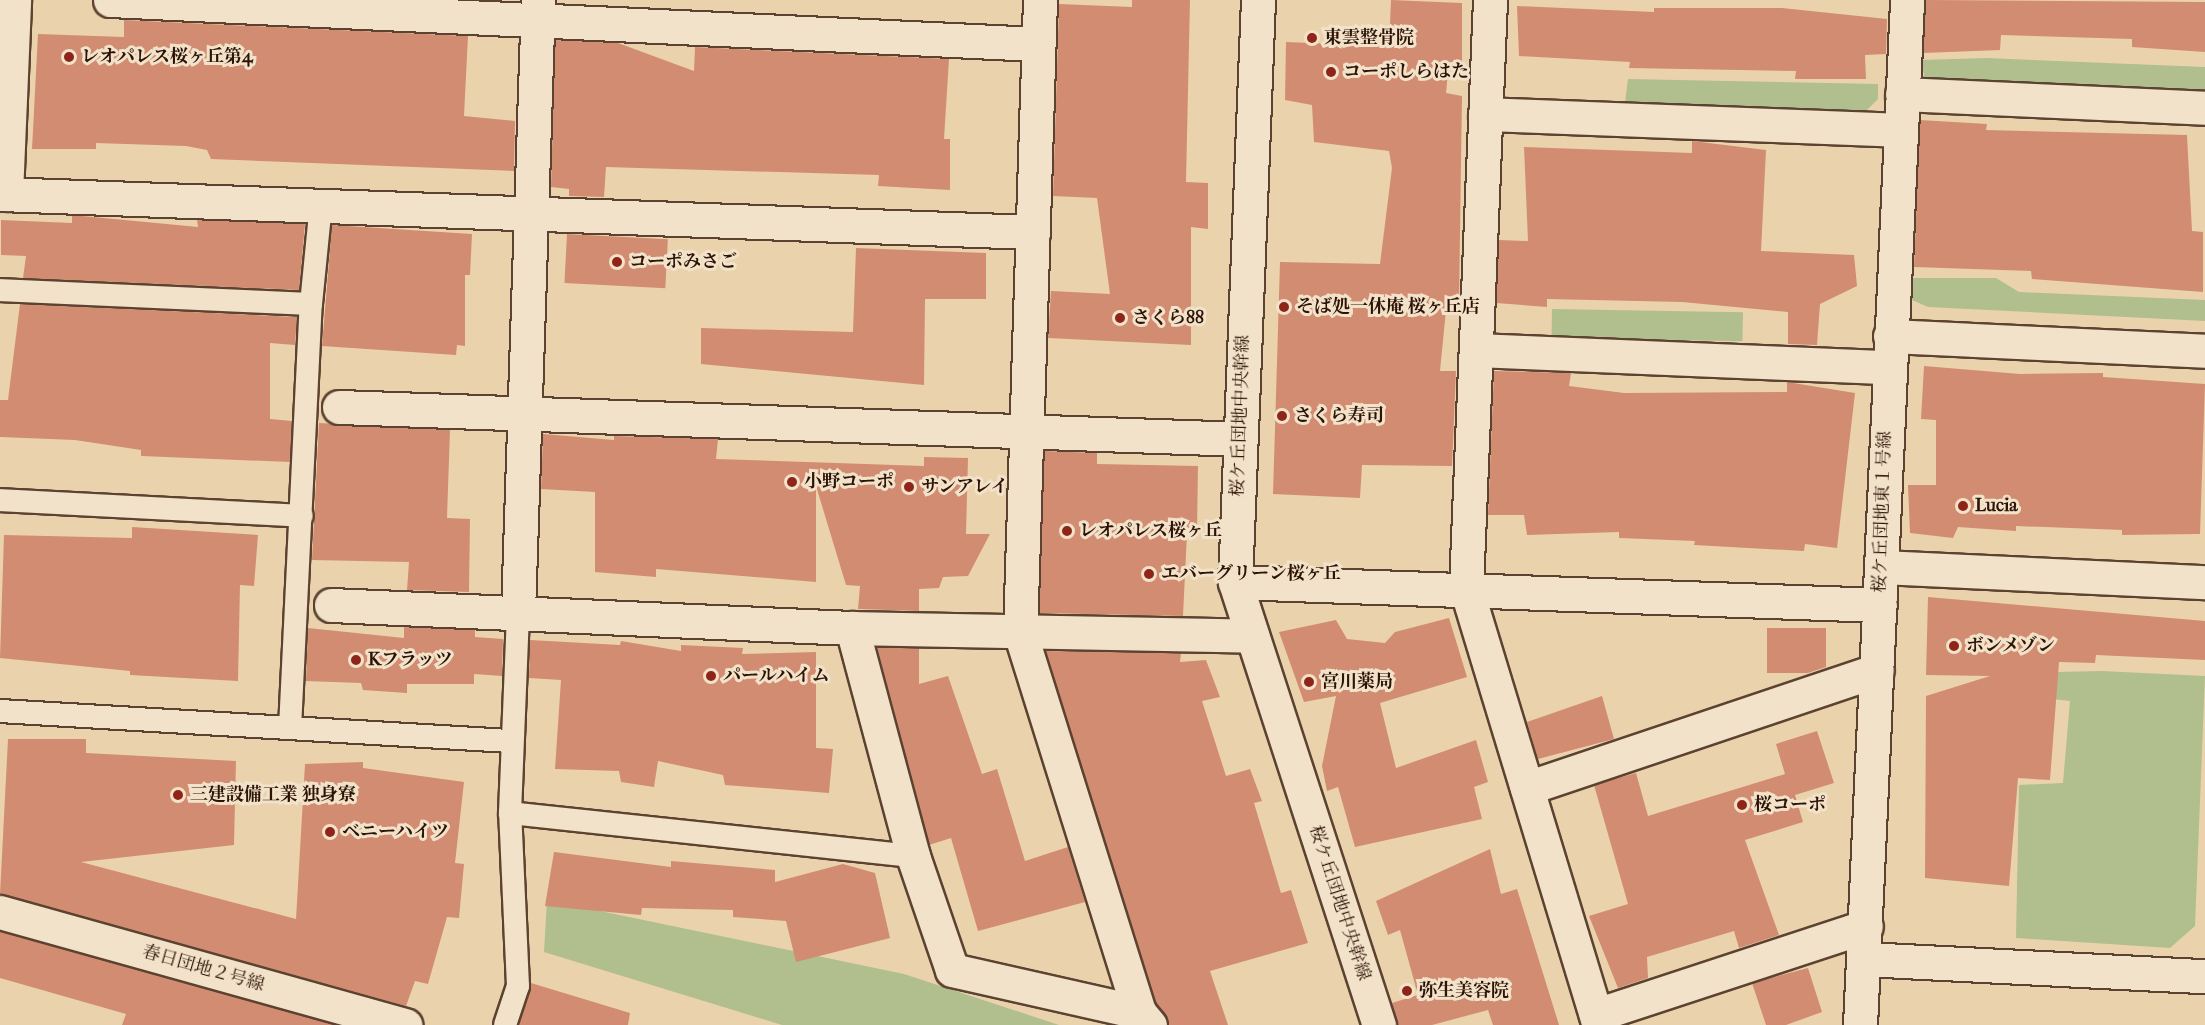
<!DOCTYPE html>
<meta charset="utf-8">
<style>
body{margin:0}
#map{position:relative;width:2205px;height:1025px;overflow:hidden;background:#ead3ac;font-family:"IM FELL French Canon","Noto Serif JP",serif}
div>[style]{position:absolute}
.green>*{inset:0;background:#b1be8e;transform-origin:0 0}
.building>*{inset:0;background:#d28c71;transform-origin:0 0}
.roads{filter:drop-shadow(2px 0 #5c4230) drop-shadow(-2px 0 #5c4230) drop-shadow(0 2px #5c4230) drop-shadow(0 -2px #5c4230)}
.service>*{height:22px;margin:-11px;padding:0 11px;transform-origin:11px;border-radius:11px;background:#f1e2c9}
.minor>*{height:33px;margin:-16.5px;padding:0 16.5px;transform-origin:16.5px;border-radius:16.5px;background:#f1e2c9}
.tertiary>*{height:33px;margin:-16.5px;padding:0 16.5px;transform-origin:16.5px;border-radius:16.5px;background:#f1e2c9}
.dots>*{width:16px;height:16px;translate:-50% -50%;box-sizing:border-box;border:3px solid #f1e2c9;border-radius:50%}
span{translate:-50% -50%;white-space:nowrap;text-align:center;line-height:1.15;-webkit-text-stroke:6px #f1e2c9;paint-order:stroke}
.poi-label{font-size:18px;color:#2d1206;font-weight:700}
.left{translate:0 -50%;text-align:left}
.street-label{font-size:18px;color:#2d1206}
</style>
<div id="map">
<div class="green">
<i style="clip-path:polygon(1986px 58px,2205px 67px,2205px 91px,1925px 79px,1921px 60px)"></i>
<i style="clip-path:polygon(1628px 79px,1878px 84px,1878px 99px,1861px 116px,1624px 110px)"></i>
<i style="clip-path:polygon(1912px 278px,1996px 278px,2019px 292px,2205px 300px,2205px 321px,1928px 307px,1910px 299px)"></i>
<i style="left:1552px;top:309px;width:191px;height:29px;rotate:1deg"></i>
<i style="clip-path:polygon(2102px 671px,2205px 676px,2195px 926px,2170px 948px,2016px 938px,2019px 785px,2063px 783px,2070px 701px,2006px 694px,2057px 672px)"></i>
<i style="clip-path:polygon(547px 900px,904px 974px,1059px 1025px,782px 1025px,544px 952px)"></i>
</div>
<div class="building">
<i style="clip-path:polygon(1132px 0,1190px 0,1186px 182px,1208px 183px,1208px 229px,1191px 227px,1191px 345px,1048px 338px,1051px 291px,1110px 294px,1097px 198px,1053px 196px,1059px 4px,1132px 7px)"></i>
<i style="clip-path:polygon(1391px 0,1462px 3px,1462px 62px,1449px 62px,1446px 93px,1462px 96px,1459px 301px,1447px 300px,1440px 371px,1456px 371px,1452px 466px,1362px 465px,1360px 498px,1273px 494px,1280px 262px,1380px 264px,1392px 168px,1389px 151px,1314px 142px,1312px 105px,1285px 100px,1286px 42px,1389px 46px)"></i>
<i style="clip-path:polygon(1926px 0,2205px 2px,2205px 52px,2132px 47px,2132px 39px,2001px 35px,2000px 50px,1923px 53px)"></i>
<i style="clip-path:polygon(1517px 6px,1654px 12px,1654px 8px,1782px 8px,1887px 19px,1886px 54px,1865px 55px,1866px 79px,1795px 79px,1796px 71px,1629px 68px,1630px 62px,1519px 56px)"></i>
<i style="clip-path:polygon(124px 20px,468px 36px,464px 116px,515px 121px,514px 171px,211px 159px,207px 150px,186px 146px,96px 143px,96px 149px,32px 149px,38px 34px,124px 37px)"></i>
<i style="clip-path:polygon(555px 40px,618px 43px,694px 71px,695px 47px,949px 59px,944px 139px,950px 139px,950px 190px,878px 186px,879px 175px,606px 167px,604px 197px,569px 196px,569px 189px,551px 187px)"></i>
<i style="clip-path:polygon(1920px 120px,1987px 124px,1986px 130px,2187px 135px,2192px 231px,2203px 232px,2203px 292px,2032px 279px,2031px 271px,1914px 267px)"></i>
<i style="clip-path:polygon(1692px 141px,1766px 150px,1761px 251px,1854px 255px,1857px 286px,1820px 304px,1817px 345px,1788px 344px,1788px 312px,1682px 302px,1547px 299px,1547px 307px,1496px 303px,1499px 240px,1528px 241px,1524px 147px,1692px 153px)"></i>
<i style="clip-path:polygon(72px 215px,198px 227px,197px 220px,305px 224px,299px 290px,23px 278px,26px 256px,1px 255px,1px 220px,72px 223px)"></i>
<i style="clip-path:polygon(332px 225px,472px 234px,470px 275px,465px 275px,465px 346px,457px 345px,456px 355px,322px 346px)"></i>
<i style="left:567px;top:234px;width:101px;height:49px;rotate:3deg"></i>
<i style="clip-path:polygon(856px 248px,986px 253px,986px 299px,925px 299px,924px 385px,701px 364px,701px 328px,853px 332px)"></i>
<i style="clip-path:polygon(20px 304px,297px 317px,295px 345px,270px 343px,270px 419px,292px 421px,290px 462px,141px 456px,141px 450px,75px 440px,0 437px,0 400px,8px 400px)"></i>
<i style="clip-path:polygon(1924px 366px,2020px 374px,2103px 373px,2103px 377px,2205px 384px,2200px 534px,2122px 535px,2122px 530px,2016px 526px,2016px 531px,1958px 527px,1953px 538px,1910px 533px,1908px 485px,1936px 485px,1936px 420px,1921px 419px)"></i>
<i style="clip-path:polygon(1494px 371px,1571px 373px,1569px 386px,1624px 393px,1787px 392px,1787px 382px,1855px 393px,1837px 548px,1805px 544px,1804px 551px,1694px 545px,1695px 541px,1619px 538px,1619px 532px,1527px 535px,1524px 515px,1488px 515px)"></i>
<i style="clip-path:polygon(319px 423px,450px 430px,447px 518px,470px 519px,469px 592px,407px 590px,409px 562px,312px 560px)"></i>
<i style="clip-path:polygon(543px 434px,614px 440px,614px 436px,718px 439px,716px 459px,924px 466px,924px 457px,968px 458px,966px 534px,990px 534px,968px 576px,943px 577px,939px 588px,919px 589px,919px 611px,858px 609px,860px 586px,846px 585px,816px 486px,816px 582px,656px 569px,656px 577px,595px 572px,595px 492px,541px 489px)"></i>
<i style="clip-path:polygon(1044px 451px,1097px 453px,1097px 464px,1198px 466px,1197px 533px,1187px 533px,1183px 616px,1039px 613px)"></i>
<i style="clip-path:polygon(132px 527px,258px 535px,254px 586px,240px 585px,238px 681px,130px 675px,130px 671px,0 658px,4px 535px,132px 538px)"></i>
<i style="clip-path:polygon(1928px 597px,2205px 621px,2205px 660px,2096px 655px,2095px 663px,2059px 662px,2050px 780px,2018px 778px,2009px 886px,1925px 878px,1926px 696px,1990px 676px,1926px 675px)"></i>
<i style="clip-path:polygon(1449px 618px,1467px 677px,1380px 703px,1396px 768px,1476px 740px,1488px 782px,1474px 787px,1482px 819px,1355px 847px,1338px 787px,1327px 791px,1322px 766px,1336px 696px,1304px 702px,1279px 632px,1336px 620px,1347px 639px,1385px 643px,1395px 632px)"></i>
<i style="clip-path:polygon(404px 627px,475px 630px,475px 637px,503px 639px,502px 676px,474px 674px,474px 684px,407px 684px,407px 693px,363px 690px,361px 683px,306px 681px,308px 628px,404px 638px)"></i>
<i style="clip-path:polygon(1767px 628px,1826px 628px,1826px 667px,1808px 673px,1767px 673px)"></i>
<i style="clip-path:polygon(530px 640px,620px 645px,621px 641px,681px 651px,681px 645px,743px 648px,742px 654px,816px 652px,816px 748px,833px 749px,829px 793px,725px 785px,723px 775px,658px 761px,654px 787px,621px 782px,619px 771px,555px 769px,561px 680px,529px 678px)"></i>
<i style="clip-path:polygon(877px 647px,919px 648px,919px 684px,948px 676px,982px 774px,997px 769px,1025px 861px,1068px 847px,1085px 902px,978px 931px,951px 838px,929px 845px)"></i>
<i style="clip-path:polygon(1045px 651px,1181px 653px,1180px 662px,1206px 660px,1220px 697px,1202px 701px,1226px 776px,1250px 769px,1262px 801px,1254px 803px,1281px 893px,1291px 890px,1308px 943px,1210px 971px,1228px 1025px,1168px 1025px,1156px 1003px)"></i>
<i style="clip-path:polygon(1602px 696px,1614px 739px,1538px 759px,1527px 722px)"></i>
<i style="clip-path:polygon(1817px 731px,1834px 783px,1795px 795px,1803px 822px,1745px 840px,1779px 935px,1739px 948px,1734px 931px,1647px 957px,1648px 978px,1618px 988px,1589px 916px,1628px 904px,1594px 785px,1636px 773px,1648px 816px,1785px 774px,1776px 744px)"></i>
<i style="clip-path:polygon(8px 739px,86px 739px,86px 753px,236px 761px,234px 845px,81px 862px,296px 919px,305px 764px,363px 762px,363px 768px,464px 782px,455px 863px,464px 864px,459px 918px,447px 917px,428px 984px,415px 981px,406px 1006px,0 894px)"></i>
<i style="clip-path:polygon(1490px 849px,1501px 894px,1517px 889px,1559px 1025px,1493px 1025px,1488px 1010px,1432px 1025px,1397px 1025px,1392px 1003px,1418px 995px,1400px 930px,1388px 935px,1376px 901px)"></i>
<i style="clip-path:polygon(554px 852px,671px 867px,671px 861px,775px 870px,775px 882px,843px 864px,875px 873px,890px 938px,796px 962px,786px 921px,733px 917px,733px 910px,642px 908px,641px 915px,545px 906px)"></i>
<i style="clip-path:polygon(0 931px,336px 1025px,122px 1025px,126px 1014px,0 978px)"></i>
<i style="clip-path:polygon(1808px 968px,1822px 1012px,1786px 1025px,1766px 1025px,1752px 983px)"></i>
<i style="clip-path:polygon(531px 983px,630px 1013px,628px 1025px,519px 1025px)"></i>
</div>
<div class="roads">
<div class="service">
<i style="left:0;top:290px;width:311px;rotate:2.6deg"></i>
<i style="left:0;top:500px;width:302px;rotate:3deg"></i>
<i style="left:0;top:711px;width:511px;rotate:3.37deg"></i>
<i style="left:290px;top:728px;width:425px;rotate:-87.2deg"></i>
<i style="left:311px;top:304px;width:100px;rotate:-84.3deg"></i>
<i style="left:510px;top:813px;width:405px;rotate:6.1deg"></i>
<i style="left:505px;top:1025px;width:41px;rotate:-71.6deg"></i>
<i style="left:518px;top:986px;width:173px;rotate:-92.6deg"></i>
<i style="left:510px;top:813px;width:201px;rotate:-87.7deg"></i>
</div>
<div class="minor">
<i style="left:110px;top:0;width:928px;rotate:2.72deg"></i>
<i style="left:1040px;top:0;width:632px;rotate:91.81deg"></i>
<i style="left:1020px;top:632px;width:398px;rotate:72.6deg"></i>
<i style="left:1139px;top:1012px;width:17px;rotate:50deg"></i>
<i style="left:1490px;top:0;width:588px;rotate:92.34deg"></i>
<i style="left:1466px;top:588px;width:457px;rotate:73.1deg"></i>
<i style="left:1902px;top:94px;width:303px;rotate:2.6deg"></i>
<i style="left:1485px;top:114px;width:415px;rotate:2.2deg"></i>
<i style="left:0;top:194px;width:1034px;rotate:2.11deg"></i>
<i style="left:6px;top:194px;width:194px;rotate:-87.6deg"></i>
<i style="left:1890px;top:336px;width:315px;rotate:2.7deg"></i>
<i style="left:1476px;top:350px;width:412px;rotate:2.4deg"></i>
<i style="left:339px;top:407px;width:902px;rotate:2.03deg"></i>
<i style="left:1882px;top:567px;width:323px;rotate:2.7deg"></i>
<i style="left:1235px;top:582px;width:645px;rotate:2.04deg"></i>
<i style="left:331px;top:605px;width:522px;rotate:2.53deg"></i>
<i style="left:852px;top:628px;width:400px;rotate:1.1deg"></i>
<i style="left:518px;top:612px;width:612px;rotate:-88.13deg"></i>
<i style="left:852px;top:628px;width:236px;rotate:75deg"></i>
<i style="left:913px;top:856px;width:120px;rotate:71.1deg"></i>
<i style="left:952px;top:970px;width:192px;rotate:12.7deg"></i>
<i style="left:1527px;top:788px;width:369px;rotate:-18.6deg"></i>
<i style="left:0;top:912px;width:421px;rotate:15.6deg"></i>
<i style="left:1864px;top:959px;width:341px;rotate:2.9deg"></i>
<i style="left:1596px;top:1015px;width:284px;rotate:-18.2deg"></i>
<i style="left:1860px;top:1025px;width:1026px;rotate:-87.37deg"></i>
</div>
<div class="tertiary">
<i style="left:1258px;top:0;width:582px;rotate:92.26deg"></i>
<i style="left:1235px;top:582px;width:466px;rotate:72deg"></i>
</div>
</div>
<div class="dots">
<i style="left:1312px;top:38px;background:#8f2418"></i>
<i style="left:69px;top:57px;background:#8f2418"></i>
<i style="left:1331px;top:72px;background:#8f2418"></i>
<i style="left:617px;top:262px;background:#8f2418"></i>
<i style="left:1284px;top:307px;background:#8f2418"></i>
<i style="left:1120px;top:318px;background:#8f2418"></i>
<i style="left:1282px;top:416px;background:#8f2418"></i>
<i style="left:792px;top:482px;background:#8f2418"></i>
<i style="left:909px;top:487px;background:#8f2418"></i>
<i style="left:1963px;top:506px;background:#8f2418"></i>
<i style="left:1067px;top:531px;background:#8f2418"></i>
<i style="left:1149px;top:574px;background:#8f2418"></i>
<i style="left:1954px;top:646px;background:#8f2418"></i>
<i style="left:356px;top:660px;background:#8f2418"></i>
<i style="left:711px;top:676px;background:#8f2418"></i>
<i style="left:1309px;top:682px;background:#8f2418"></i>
<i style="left:178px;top:795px;background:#8f2418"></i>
<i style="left:1742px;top:805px;background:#8f2418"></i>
<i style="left:330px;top:832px;background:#8f2418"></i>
<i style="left:1407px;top:991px;background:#8f2418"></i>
</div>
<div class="poi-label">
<span class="left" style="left:1324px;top:38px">東雲整骨院</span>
<span class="left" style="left:81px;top:57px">レオパレス桜ヶ丘第4</span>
<span class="left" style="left:1343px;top:72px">コーポしらはた</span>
<span class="left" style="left:629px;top:262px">コーポみさご</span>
<span class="left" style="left:1296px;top:307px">そば処一休庵 桜ヶ丘店</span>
<span class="left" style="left:1132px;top:318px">さくら88</span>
<span class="left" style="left:1294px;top:416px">さくら寿司</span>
<span class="left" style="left:804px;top:482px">小野コーポ</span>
<span class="left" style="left:921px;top:487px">サンアレイ</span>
<span class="left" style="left:1975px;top:506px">Lucia</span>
<span class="left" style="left:1079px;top:531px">レオパレス桜ヶ丘</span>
<span class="left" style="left:1161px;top:574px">エバーグリーン桜ヶ丘</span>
<span class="left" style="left:1966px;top:646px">ボンメゾン</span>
<span class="left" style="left:368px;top:660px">Kフラッツ</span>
<span class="left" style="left:723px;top:676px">パールハイム</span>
<span class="left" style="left:1321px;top:682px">宮川薬局</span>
<span class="left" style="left:190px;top:795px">三建設備工業 独身寮</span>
<span class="left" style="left:1754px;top:805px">桜コーポ</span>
<span class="left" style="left:342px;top:832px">ベニーハイツ</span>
<span class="left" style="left:1419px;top:991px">弥生美容院</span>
</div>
<div class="street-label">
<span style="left:1241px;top:416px;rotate:-88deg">桜ケ丘団地中央幹線</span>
<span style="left:1883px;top:512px;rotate:-88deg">桜ケ丘団地東１号線</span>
<span style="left:1339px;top:903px;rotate:72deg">桜ケ丘団地中央幹線</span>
<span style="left:203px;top:969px;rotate:16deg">春日団地２号線</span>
</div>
</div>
